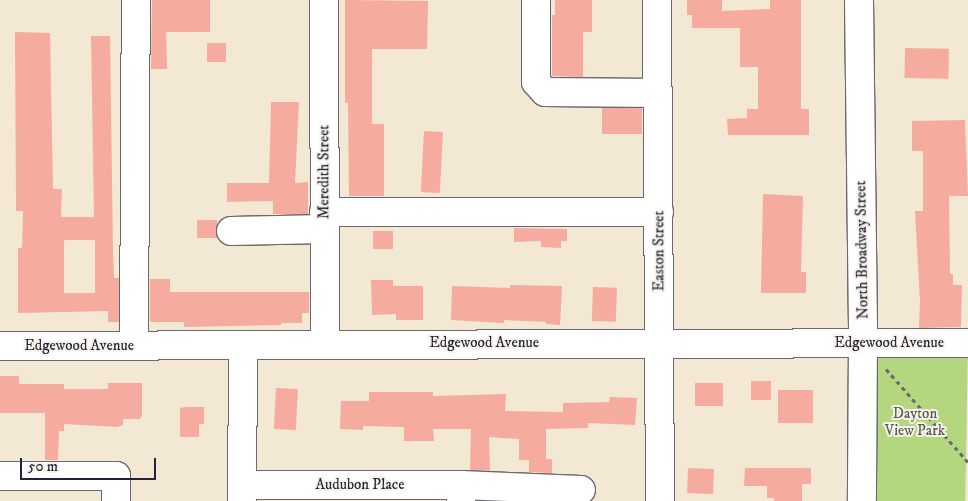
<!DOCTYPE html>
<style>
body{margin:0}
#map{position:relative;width:968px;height:501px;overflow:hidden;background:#f3e8d3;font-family:"IM FELL DW Pica",serif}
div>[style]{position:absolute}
.green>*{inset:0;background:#b4d67e;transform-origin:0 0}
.building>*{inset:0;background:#f5ab9e;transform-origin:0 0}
.path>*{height:3px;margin-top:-1.5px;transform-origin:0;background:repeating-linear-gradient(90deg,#6b6770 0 4px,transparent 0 8px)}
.roads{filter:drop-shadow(1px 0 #6b6770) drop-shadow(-1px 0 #6b6770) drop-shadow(0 1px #6b6770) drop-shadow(0 -1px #6b6770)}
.minor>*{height:28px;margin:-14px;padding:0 14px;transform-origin:14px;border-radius:14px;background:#fff}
span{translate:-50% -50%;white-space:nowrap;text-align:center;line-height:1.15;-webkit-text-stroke:4px #f7f3e8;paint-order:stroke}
.street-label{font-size:15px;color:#22223b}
.park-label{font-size:15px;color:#4e584f}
.scale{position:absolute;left:20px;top:458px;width:136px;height:22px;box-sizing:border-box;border:2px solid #22223b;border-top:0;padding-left:6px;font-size:15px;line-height:18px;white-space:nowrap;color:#22223b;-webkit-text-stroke:4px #f7f3e8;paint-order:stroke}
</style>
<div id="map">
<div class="green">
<i style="left:863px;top:342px;width:105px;height:159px;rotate:1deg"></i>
</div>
<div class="building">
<i style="clip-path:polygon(152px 0,210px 0,210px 32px,166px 32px,167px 69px,151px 69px)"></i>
<i style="clip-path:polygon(345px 0,428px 1px,427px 49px,372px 49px,372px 124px,384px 124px,384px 196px,349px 196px,348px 103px,345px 103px)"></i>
<i style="clip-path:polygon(555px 0,592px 0,592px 32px,583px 32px,583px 77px,552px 76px,552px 15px,555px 15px)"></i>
<i style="clip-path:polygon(687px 0,722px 0,722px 11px,770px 9px,770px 0,801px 0,801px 109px,809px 109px,809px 135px,728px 135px,727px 119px,747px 118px,747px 109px,758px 109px,758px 67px,740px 67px,740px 28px,692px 28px,692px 15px,687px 15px)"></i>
<i style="clip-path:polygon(evenodd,15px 32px,50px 33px,53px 189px,62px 189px,61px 217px,94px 217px,91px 36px,110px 36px,113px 252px,114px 278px,119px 278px,119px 322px,108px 322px,108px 311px,18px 313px,18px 248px,22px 248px,23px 211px,16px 211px,15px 32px,64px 240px,95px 240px,95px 293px,64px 293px,64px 240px)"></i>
<i style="left:226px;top:43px;width:19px;height:19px;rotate:90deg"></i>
<i style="left:905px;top:48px;width:44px;height:30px;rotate:1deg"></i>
<i style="clip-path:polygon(271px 102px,299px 102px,295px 183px,308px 182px,308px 214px,273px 214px,273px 201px,227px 202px,227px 183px,269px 183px)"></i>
<i style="left:602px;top:108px;width:40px;height:26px"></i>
<i style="clip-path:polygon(965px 120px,968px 196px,949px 196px,950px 274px,953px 274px,953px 285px,962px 285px,961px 327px,919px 328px,920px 301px,915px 211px,923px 211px,923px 151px,912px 151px,912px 121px)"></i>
<i style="left:424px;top:131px;width:19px;height:61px;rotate:3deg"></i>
<i style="clip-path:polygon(763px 194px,803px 196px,801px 272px,806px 272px,806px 293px,761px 293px)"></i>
<i style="left:197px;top:220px;width:20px;height:18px"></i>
<i style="clip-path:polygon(514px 228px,567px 229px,567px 241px,561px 241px,561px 248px,541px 247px,541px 241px,514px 242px)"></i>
<i style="left:373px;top:231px;width:20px;height:18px"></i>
<i style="clip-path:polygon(150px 279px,170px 279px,170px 292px,309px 292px,309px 313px,302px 313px,302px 323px,281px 323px,281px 325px,184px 327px,184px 322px,152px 322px,150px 321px)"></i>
<i style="clip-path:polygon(371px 280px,393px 280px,393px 286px,423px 286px,423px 320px,396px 320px,396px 314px,372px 315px)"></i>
<i style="clip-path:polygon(510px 285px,562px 286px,560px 325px,546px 324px,546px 322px,504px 320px,504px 323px,451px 320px,452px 286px,510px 288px)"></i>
<i style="left:593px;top:287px;width:24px;height:34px;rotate:2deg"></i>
<i style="clip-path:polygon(0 376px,19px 376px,19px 384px,64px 384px,64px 389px,108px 389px,108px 383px,142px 383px,142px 415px,140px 419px,123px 419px,123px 425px,117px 427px,64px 424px,64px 431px,59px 431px,58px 460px,45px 460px,45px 413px,0 413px)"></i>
<i style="left:751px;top:381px;width:20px;height:19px"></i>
<i style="left:695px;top:383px;width:28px;height:23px"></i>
<i style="left:276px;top:388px;width:22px;height:41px;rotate:3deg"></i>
<i style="left:778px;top:390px;width:35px;height:33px"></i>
<i style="clip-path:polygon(369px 392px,433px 392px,433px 396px,506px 394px,505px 411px,563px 412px,563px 403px,609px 402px,610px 397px,637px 398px,635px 425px,588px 423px,588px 428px,546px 429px,546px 459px,552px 459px,552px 473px,529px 472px,529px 460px,519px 460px,519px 439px,489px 437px,490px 471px,470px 470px,471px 429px,433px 429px,434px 441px,404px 441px,404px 427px,363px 426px,363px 430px,340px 429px,341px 401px,369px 401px)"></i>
<i style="clip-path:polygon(186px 407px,204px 407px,204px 424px,199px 424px,199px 437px,180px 437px,180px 408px)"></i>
<i style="left:688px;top:468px;width:26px;height:25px;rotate:2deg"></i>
<i style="clip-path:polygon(745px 468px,811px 468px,811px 484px,802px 484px,802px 501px,774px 501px,774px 498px,767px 498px,767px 486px,744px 486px)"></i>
</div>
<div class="path">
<i style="left:886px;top:369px;width:124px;rotate:48.6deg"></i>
</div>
<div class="roads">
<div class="minor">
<i style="left:324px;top:0;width:344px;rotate:89.8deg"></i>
<i style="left:536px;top:0;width:82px;rotate:90deg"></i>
<i style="left:536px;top:82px;width:13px;rotate:48deg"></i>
<i style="left:545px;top:92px;width:113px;rotate:0.5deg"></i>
<i style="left:657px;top:0;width:501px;rotate:89.66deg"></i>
<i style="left:859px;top:0;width:342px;rotate:89.3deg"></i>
<i style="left:863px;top:342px;width:159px;rotate:90.4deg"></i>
<i style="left:324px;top:212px;width:335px"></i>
<i style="left:231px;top:231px;width:94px;rotate:-1.2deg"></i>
<i style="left:134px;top:345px;width:345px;rotate:-89.7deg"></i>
<i style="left:0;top:346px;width:968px;rotate:-0.18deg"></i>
<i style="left:0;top:476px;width:116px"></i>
<i style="left:116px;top:476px;width:25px;rotate:90deg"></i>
<i style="left:242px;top:485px;width:219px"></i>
<i style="left:461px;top:485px;width:16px;rotate:90deg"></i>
<i style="left:461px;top:485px;width:120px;rotate:2.4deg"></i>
<i style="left:242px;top:501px;width:156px;rotate:-89.6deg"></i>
</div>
</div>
<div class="street-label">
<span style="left:324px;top:172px;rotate:-90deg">Meredith Street</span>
<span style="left:862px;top:250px;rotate:-91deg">North Broadway Street</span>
<span style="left:659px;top:251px;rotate:-90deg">Easton Street</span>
<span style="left:484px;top:343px">Edgewood Avenue</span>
<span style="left:889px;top:343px">Edgewood Avenue</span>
<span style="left:79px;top:346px">Edgewood Avenue</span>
<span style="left:360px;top:485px">Audubon Place</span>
</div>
<div class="park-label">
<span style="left:915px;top:422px">Dayton<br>View Park</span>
</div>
<div class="scale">50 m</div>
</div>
